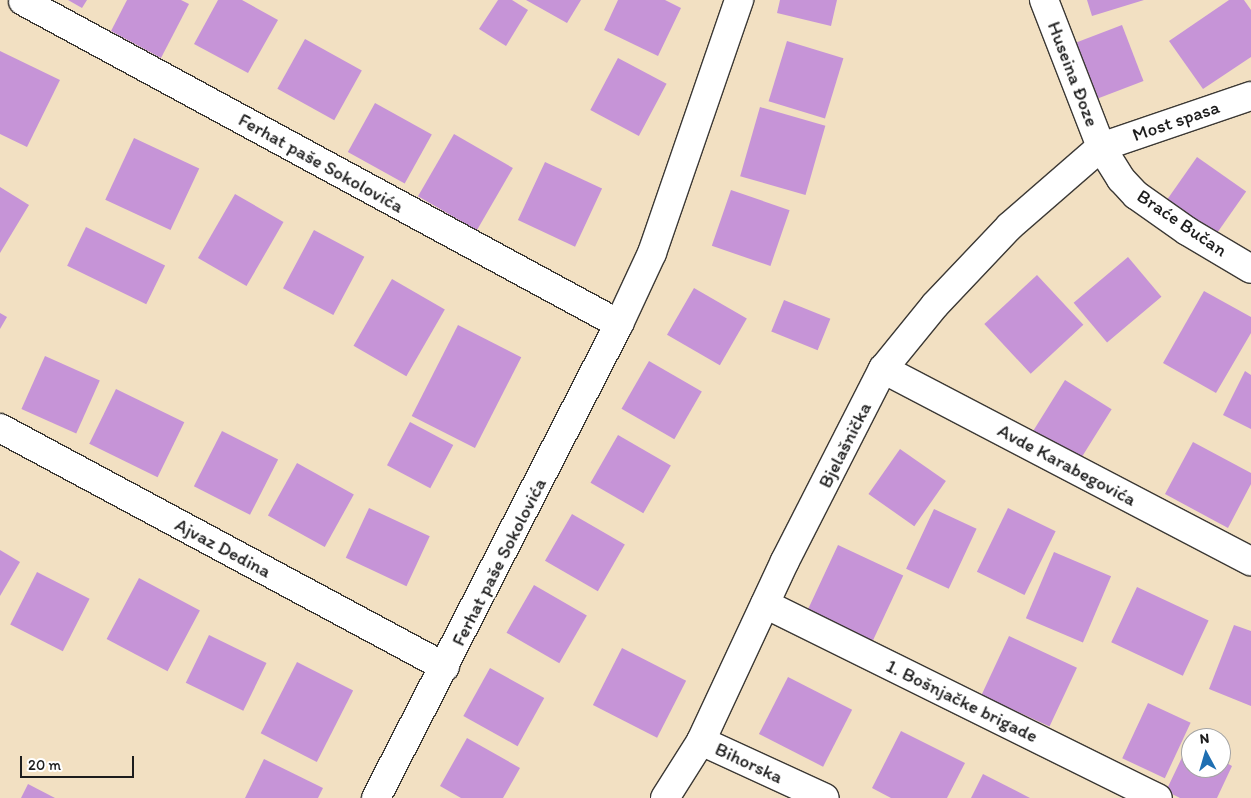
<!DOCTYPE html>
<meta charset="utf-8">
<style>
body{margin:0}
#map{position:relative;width:1251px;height:798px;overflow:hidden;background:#f2e0c2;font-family:Itim,sans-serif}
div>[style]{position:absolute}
.building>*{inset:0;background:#c694d7;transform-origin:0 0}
.roads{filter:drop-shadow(1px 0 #3c3935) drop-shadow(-1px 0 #3c3935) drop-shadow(0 1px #3c3935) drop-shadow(0 -1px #3c3935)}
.minor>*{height:28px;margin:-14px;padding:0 14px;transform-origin:14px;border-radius:14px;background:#fff}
span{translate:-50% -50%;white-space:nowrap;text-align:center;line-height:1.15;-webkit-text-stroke:5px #fff;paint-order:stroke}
.street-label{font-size:19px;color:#1c1c1c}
.north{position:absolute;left:1181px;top:728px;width:50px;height:50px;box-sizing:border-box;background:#fff;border:1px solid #a4a4a4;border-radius:50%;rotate:354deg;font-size:14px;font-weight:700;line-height:20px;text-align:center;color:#1c1c1c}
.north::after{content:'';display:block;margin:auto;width:18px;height:22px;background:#1f6fb2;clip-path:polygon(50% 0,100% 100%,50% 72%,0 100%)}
.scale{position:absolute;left:20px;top:756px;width:114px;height:22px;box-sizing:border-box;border:2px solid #1c1c1c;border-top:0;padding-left:6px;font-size:15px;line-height:18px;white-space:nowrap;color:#1c1c1c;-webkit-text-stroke:4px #fff;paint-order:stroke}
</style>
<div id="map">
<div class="building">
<i style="clip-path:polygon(68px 0,87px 0,82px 8px)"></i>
<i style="clip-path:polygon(127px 0,181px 0,189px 4px,161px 58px,111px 31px)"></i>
<i style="clip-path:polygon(218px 0,242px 0,278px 20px,248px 73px,194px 44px)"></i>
<i style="clip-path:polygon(498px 0,512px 0,528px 10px,506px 46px,479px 29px)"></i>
<i style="clip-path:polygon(526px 0,581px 0,567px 23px)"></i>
<i style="clip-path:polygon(618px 0,665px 0,681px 8px,658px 56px,604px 30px)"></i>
<i style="clip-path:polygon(780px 0,837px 0,831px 26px,777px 13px)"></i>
<i style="clip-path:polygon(1087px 0,1144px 0,1092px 16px)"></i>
<i style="clip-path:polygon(1229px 0,1244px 0,1251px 10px,1251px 57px,1203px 89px,1169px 41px)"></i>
<i style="left:1122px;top:25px;width:60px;height:49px;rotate:69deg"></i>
<i style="left:305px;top:39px;width:65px;height:57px;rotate:29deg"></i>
<i style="left:787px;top:41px;width:59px;height:63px;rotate:17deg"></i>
<i style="clip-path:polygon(0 51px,60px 80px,27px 147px,0 134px)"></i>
<i style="left:618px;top:58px;width:55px;height:59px;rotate:28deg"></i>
<i style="left:375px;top:103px;width:65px;height:56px;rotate:29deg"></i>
<i style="left:760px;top:107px;width:68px;height:72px;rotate:16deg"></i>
<i style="left:454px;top:134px;width:68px;height:72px;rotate:30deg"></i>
<i style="left:134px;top:138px;width:72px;height:68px;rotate:25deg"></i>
<i style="left:1197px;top:157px;width:60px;height:55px;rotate:35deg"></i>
<i style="left:545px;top:162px;width:63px;height:64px;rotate:25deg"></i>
<i style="clip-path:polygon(0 187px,29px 205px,0 253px)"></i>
<i style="left:731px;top:190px;width:62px;height:59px;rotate:19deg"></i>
<i style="left:235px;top:194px;width:56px;height:74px;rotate:30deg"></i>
<i style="left:86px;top:227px;width:88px;height:43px;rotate:26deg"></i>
<i style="left:314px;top:230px;width:57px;height:66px;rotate:28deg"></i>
<i style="left:1128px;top:257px;width:52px;height:71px;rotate:50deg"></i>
<i style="left:1037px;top:275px;width:68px;height:72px;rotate:47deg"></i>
<i style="left:392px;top:279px;width:61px;height:77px;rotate:30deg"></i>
<i style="left:694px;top:288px;width:61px;height:54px;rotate:30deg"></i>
<i style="clip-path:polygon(1204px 291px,1251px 317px,1251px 333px,1216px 393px,1163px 363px)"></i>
<i style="left:784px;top:300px;width:50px;height:34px;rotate:22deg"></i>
<i style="clip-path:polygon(0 313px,7px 317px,0 329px)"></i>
<i style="left:458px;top:325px;width:71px;height:102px;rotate:27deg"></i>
<i style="left:45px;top:356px;width:60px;height:58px;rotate:24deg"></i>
<i style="left:649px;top:361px;width:61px;height:55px;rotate:30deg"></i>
<i style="clip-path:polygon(1245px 371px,1251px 375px,1251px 429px,1223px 415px)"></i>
<i style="left:1065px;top:380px;width:55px;height:61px;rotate:32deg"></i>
<i style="left:116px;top:389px;width:76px;height:61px;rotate:26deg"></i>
<i style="left:410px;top:422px;width:49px;height:49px;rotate:28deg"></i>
<i style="left:222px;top:431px;width:63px;height:62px;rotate:27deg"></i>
<i style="left:618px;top:435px;width:61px;height:55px;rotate:30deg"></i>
<i style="clip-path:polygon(1193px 442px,1251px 473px,1251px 484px,1228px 528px,1165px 494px)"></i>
<i style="left:900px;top:449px;width:56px;height:55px;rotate:35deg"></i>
<i style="left:297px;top:463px;width:65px;height:60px;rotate:29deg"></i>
<i style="left:369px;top:508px;width:67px;height:55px;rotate:25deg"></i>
<i style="left:1008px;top:508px;width:53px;height:71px;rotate:26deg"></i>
<i style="left:934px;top:509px;width:47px;height:66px;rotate:25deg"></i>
<i style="left:572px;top:514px;width:61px;height:54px;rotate:30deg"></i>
<i style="left:838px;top:545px;width:72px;height:74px;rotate:25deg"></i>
<i style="clip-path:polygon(0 550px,20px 562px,0 596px)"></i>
<i style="left:1054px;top:552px;width:62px;height:72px;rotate:23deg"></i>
<i style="left:37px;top:572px;width:59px;height:59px;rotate:27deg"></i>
<i style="left:139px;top:578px;width:69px;height:69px;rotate:28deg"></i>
<i style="left:534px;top:585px;width:61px;height:55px;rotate:30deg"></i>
<i style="left:1137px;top:587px;width:79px;height:61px;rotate:25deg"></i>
<i style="clip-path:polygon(1234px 625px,1251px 631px,1251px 706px,1209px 689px)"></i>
<i style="left:209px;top:635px;width:64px;height:53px;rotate:26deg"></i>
<i style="left:1009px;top:636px;width:75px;height:65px;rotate:25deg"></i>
<i style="left:622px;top:648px;width:72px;height:64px;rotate:27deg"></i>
<i style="left:297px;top:662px;width:63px;height:80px;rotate:27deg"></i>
<i style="left:490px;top:668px;width:62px;height:55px;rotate:29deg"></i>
<i style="left:788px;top:677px;width:72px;height:64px;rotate:27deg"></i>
<i style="left:1148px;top:703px;width:47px;height:61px;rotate:25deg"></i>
<i style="clip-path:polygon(901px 731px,965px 763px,947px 798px,891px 798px,872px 788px)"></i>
<i style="clip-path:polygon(467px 738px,520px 768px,503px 798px,461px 798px,440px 786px)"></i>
<i style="clip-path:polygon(1188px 745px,1191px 746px,1191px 768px,1221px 768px,1221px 760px,1232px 766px,1217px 798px,1180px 798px,1166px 791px)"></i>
<i style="clip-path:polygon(264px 759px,323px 788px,318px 798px,245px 798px)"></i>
<i style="clip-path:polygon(983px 774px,1030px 798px,971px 798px)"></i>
<i style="clip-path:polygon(28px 784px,55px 798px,21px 798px)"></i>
</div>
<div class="roads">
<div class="minor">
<i style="left:1044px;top:0;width:158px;rotate:68.8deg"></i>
<i style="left:1101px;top:147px;width:38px;rotate:58deg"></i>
<i style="left:1121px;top:179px;width:22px;rotate:47deg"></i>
<i style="left:1136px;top:195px;width:62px;rotate:35.2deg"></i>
<i style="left:1187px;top:231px;width:74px;rotate:30.7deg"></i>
<i style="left:23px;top:1px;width:678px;rotate:28.46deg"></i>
<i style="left:883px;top:369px;width:415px;rotate:27.6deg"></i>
<i style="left:0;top:428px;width:505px;rotate:28.24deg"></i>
<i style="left:765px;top:604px;width:438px;rotate:26.3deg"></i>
<i style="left:701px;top:741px;width:136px;rotate:24.7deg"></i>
<i style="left:376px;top:798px;width:533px;rotate:-62.86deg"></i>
<i style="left:619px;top:324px;width:78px;rotate:-65.1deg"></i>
<i style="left:652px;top:253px;width:268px;rotate:-71deg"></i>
<i style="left:665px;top:798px;width:67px;rotate:-57.7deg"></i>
<i style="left:701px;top:741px;width:199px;rotate:-65deg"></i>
<i style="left:785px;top:561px;width:216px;rotate:-63deg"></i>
<i style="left:883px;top:369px;width:82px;rotate:-50.9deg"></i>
<i style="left:935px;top:305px;width:109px;rotate:-46.5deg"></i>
<i style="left:1010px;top:226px;width:121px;rotate:-41deg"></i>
<i style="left:1101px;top:147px;width:158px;rotate:-18.8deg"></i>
</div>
</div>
<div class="street-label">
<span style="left:1073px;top:74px;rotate:69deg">Huseina Đoze</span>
<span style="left:1176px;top:121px;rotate:-19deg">Most spasa</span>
<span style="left:321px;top:163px;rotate:29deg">Ferhat paše Sokolovića</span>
<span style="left:1182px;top:223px;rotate:34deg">Braće Bučan</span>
<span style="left:845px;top:445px;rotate:-63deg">Bjelašnička</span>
<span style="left:1067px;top:465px;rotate:28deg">Avde Karabegovića</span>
<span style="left:223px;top:548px;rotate:28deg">Ajvaz Dedina</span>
<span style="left:499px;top:562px;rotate:-63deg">Ferhat paše Sokolovića</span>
<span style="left:962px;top:701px;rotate:26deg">1. Bošnjačke brigade</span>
<span style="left:749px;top:763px;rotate:25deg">Bihorska</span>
</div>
<div class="north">N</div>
<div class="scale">20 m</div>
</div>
